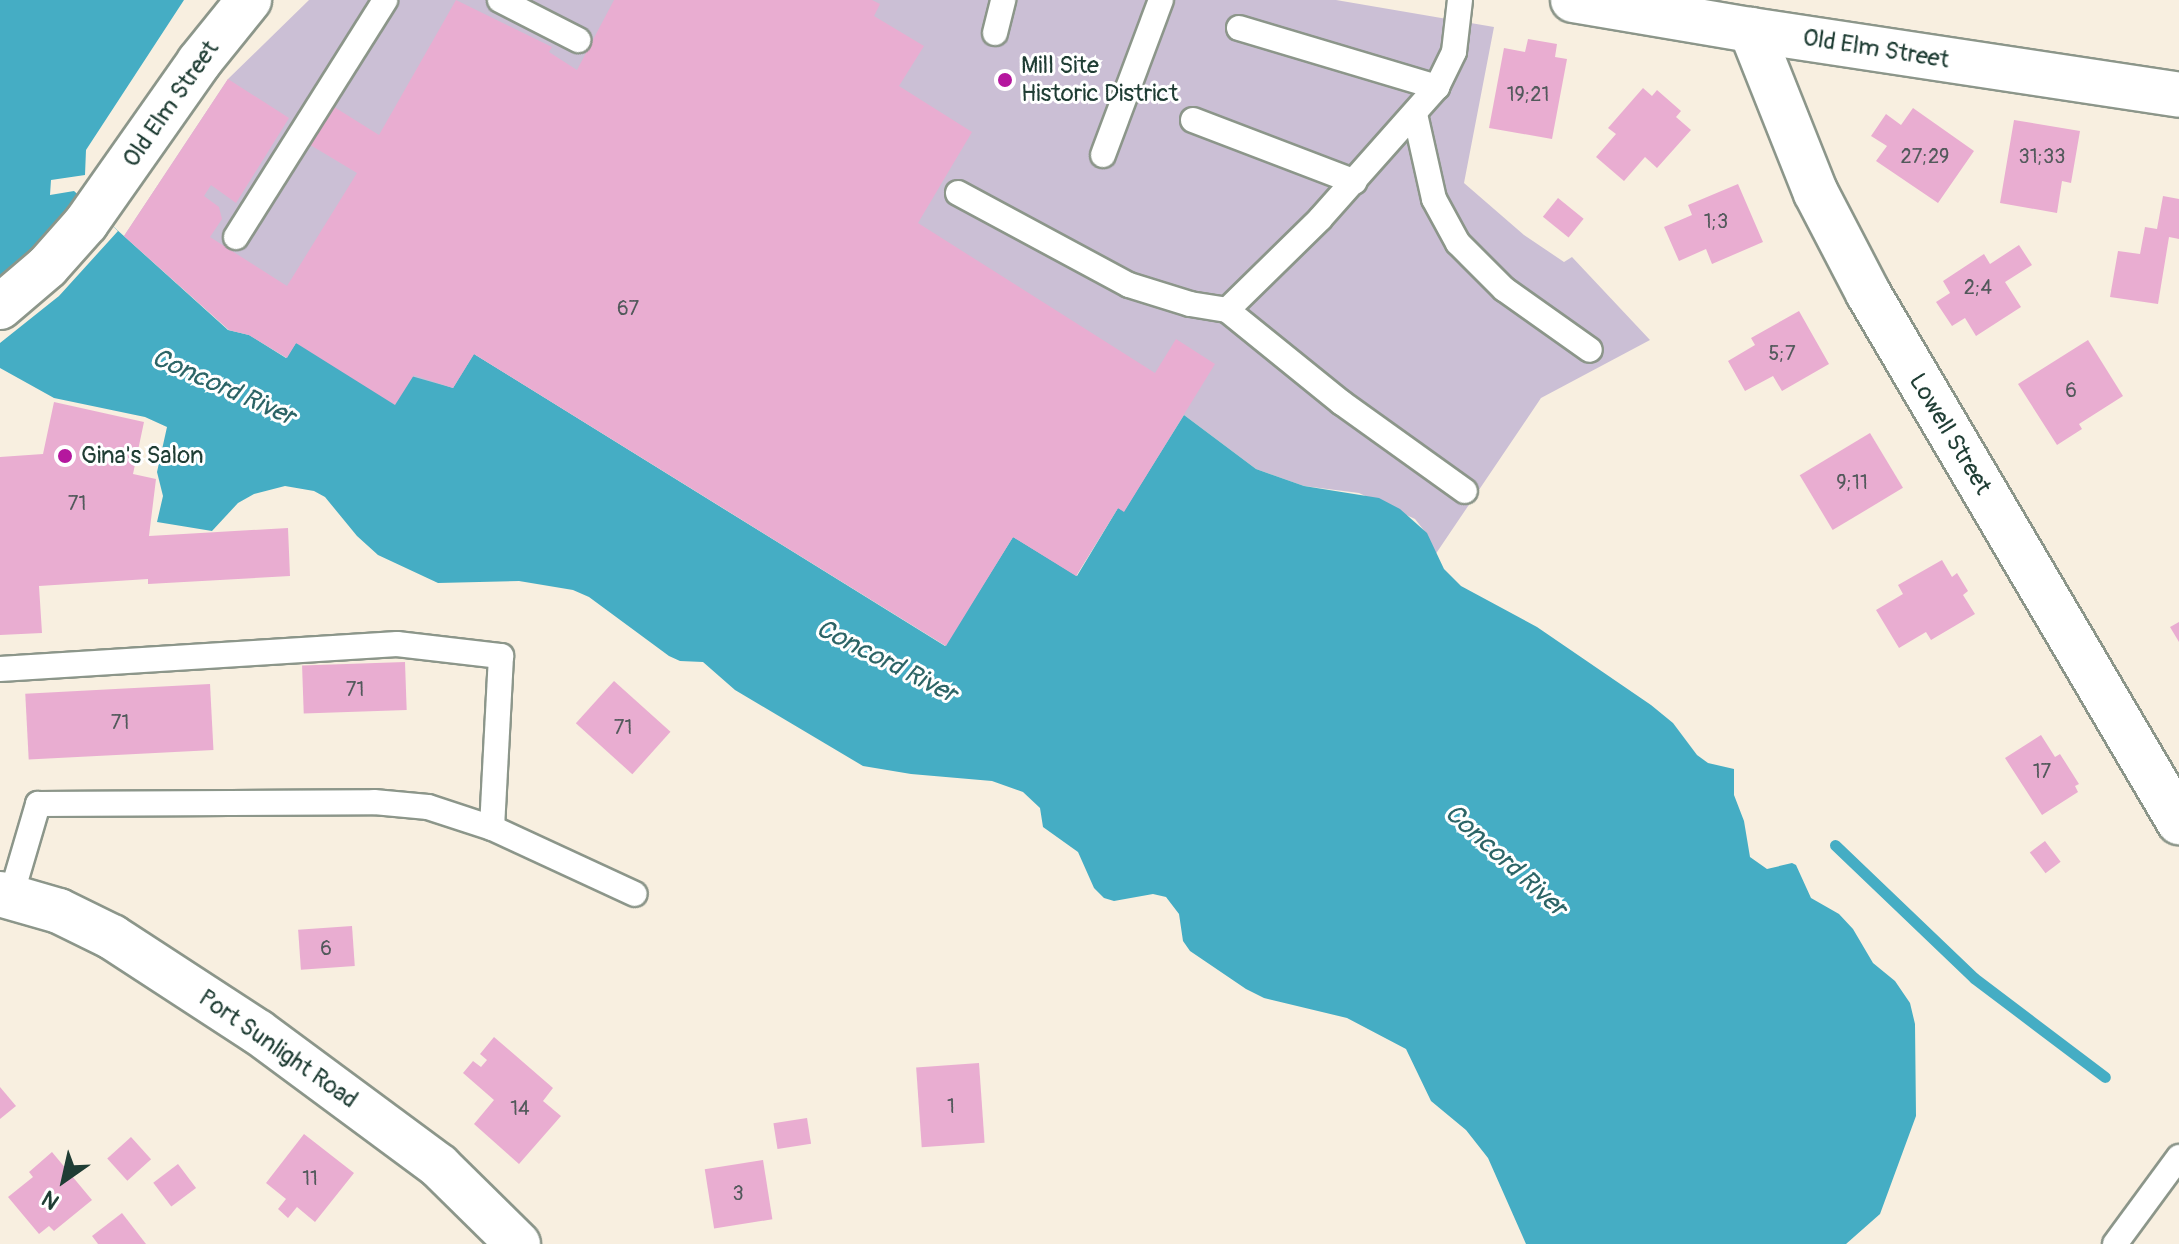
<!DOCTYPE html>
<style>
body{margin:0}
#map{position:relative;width:2179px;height:1244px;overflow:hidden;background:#f8efe0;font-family:Pangolin,sans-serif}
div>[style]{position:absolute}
.industrial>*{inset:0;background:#cbbfd5}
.water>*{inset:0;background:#45adc4}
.pier>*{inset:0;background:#f8efe0}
.stream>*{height:11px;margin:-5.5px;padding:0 5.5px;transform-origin:5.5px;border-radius:5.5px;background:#45adc4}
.building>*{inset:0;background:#e9add1;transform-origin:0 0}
.roads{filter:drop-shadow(2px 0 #8c968a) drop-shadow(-2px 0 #8c968a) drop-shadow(0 2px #8c968a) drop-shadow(0 -2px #8c968a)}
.service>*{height:24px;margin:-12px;padding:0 12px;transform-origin:12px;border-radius:12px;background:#fff}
.minor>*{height:44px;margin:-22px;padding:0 22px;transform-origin:22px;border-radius:22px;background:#fff}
.secondary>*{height:44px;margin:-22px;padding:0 22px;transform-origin:22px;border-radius:22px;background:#fff}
.dots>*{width:22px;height:22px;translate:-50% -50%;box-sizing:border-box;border:4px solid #fff;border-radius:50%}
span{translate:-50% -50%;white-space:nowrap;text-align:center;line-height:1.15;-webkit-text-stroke:6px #fff;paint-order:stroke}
.number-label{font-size:20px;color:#52595b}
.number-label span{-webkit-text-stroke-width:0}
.street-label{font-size:24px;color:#1f3d34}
.poi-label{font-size:24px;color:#1f3d34}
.left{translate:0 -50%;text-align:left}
.water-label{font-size:26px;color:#2c6466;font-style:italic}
.north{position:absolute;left:24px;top:1140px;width:80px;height:80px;-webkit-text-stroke:6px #fff;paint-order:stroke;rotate:214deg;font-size:22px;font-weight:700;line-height:32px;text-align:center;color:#1f3d34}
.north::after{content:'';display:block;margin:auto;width:28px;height:36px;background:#1f3d34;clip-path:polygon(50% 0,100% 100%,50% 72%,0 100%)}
</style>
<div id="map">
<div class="industrial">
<i style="clip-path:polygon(309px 0,1336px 0,1494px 27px,1464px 183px,1524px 235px,1564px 262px,1572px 257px,1650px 340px,1541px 398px,1435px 555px,1426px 533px,1415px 519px,1359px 493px,1304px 486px,1256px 469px,1184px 415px,1124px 512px,1118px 508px,1076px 576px,1013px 537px,946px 646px,475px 354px,453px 388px,395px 405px,296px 343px,287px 358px,249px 335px,229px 330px,124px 236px,228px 79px)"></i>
</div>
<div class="water">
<i style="clip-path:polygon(0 0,184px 0,86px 150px,85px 175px,51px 180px,50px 195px,74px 191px,228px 330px,249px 335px,286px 358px,296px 343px,453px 388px,474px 354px,945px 646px,1013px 537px,1077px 576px,1118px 508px,1124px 511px,1184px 415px,1256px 469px,1304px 486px,1379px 498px,1400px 509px,1427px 533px,1444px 569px,1461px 586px,1537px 627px,1651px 705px,1673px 723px,1697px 755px,1708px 763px,1734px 769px,1734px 795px,1744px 821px,1750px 857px,1767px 869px,1792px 863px,1796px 865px,1811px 898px,1839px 914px,1853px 929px,1873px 963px,1895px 981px,1910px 1003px,1915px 1024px,1916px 1116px,1880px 1214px,1846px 1244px,1526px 1244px,1488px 1158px,1466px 1130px,1431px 1101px,1406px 1049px,1347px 1018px,1264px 998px,1246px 989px,1190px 951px,1183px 941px,1179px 914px,1166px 897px,1153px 894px,1114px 901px,1104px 898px,1094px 888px,1078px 852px,1043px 827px,1040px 808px,1023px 792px,992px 781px,911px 774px,863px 766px,735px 690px,703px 662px,680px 661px,669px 656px,589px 597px,573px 590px,519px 581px,438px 583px,378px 555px,357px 536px,325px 497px,314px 491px,285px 486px,254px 494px,238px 503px,212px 531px,157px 522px,163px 496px,157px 472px,167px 427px,145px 417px,54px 398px,0 368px)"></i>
</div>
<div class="pier">
<i style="clip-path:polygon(80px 196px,118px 231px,59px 296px,0 343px,0 277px,53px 229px)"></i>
</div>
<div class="stream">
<i style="left:1835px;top:845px;width:192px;rotate:43.7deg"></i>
<i style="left:1974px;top:978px;width:164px;rotate:37.1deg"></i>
</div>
<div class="building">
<i style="clip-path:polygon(456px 0,552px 47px,549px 52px,577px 70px,614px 0,872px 0,880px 4px,874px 16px,924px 46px,899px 86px,972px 132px,918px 223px,1155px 373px,1176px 339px,1215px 364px,1124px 512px,1118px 508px,1076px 576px,1013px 537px,946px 646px,474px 354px,453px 388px,414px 375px,395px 405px,296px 343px,287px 358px,249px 335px,229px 330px,124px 236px,228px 79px,289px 118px,236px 203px,211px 185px,204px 196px,219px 207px,222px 219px,210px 237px,287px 286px,357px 173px,307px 143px,331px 105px,379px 135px)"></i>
<i style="clip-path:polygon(1528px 39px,1557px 44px,1555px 57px,1567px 59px,1552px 139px,1489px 128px,1504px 48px,1525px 52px)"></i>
<i style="clip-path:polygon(1643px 88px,1652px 96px,1657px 90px,1681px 111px,1676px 117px,1691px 130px,1657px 168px,1645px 157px,1624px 181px,1596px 157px,1616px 134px,1608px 128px)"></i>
<i style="clip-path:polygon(1913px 108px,1974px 151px,1938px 203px,1876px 161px,1887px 146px,1871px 136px,1886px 114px,1901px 125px)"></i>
<i style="clip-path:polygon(2014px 120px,2080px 131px,2071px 183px,2062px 181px,2057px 213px,2000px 203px)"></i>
<i style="clip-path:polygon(1738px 184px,1763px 242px,1712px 264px,1706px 249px,1679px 261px,1664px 227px,1692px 215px,1688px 205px)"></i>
<i style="clip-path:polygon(2163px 196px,2179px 199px,2179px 239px,2169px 237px,2158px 304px,2110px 297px,2118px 251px,2140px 254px,2145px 227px,2157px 229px)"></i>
<i style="left:1558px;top:198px;width:33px;height:24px;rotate:39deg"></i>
<i style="clip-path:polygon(2019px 245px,2032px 265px,2005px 282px,2021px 307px,1976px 336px,1965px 318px,1952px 326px,1936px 302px,1950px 293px,1943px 281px,1984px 254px,1990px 264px)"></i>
<i style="clip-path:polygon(1799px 311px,1829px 364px,1782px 391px,1773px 376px,1745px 391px,1728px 361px,1755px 345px,1751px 338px)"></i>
<i style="clip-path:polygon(2088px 340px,2123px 396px,2079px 424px,2082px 429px,2057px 445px,2018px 384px)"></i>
<i style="clip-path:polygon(54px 402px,144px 422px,133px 474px,156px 479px,149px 536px,288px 528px,290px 576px,148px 584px,148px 579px,39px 586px,42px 633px,0 635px,0 457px,43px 454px)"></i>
<i style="left:1870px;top:433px;width:64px;height:82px;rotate:59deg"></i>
<i style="clip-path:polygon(1942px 560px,1952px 577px,1957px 573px,1968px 591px,1963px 595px,1975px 614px,1931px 640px,1926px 632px,1899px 648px,1876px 610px,1903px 594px,1898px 585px)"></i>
<i style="clip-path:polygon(2179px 622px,2179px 642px,2170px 627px)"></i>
<i style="left:405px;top:662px;width:48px;height:103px;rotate:88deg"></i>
<i style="left:614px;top:681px;width:76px;height:57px;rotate:42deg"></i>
<i style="left:210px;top:684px;width:66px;height:185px;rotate:87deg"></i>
<i style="clip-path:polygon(2041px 735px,2055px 757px,2060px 754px,2079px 784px,2075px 786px,2078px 792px,2042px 815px,2005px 758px)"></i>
<i style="left:2045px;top:841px;width:26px;height:19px;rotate:53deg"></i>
<i style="left:352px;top:926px;width:40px;height:54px;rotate:86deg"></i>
<i style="clip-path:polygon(494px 1037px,553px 1088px,543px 1101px,561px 1116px,519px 1164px,474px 1124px,494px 1100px,463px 1073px,473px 1061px,481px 1067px,487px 1060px,480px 1054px)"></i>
<i style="left:979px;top:1063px;width:80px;height:63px;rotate:86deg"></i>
<i style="clip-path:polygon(0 1087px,16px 1106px,0 1119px)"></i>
<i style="left:807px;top:1118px;width:26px;height:34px;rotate:81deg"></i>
<i style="clip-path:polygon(304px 1134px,354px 1173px,315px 1222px,297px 1207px,288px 1218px,278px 1209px,286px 1199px,266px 1183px)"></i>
<i style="left:131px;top:1137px;width:30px;height:32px;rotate:48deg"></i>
<i style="clip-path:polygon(52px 1152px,92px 1200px,54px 1231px,49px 1226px,39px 1234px,8px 1197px,33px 1177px,29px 1172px)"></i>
<i style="left:763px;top:1160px;width:60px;height:59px;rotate:81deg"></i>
<i style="left:178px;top:1164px;width:30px;height:31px;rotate:53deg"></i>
<i style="clip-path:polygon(122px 1213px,146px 1244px,98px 1244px,92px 1236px)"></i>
</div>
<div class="roads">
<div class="service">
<i style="left:500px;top:0;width:88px;rotate:27.1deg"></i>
<i style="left:1460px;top:0;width:52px;rotate:96.6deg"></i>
<i style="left:1454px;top:52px;width:39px;rotate:116deg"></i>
<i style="left:1437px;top:87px;width:176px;rotate:131.6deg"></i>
<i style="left:1320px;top:219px;width:130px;rotate:135.6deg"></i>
<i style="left:1227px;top:310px;width:148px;rotate:39deg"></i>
<i style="left:1342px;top:403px;width:151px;rotate:35.6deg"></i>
<i style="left:1239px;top:28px;width:207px;rotate:16.6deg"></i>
<i style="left:995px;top:33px;width:34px;rotate:-76deg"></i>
<i style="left:1415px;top:114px;width:87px;rotate:77.4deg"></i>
<i style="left:1434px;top:199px;width:50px;rotate:61.4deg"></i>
<i style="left:1458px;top:243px;width:65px;rotate:45deg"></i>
<i style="left:1504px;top:289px;width:105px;rotate:35.3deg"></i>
<i style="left:1193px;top:120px;width:173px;rotate:20.9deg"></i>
<i style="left:1103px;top:155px;width:165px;rotate:-69.5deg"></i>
<i style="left:958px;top:193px;width:194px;rotate:28.3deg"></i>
<i style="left:1129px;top:285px;width:64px;rotate:17.3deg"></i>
<i style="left:1190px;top:304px;width:37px;rotate:9deg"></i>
<i style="left:236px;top:237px;width:280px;rotate:-57.8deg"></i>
<i style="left:0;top:669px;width:398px;rotate:-3.6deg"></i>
<i style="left:397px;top:644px;width:105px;rotate:6.6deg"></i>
<i style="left:501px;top:656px;width:172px;rotate:93deg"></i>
<i style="left:11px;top:896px;width:96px;rotate:-73.6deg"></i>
<i style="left:38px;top:804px;width:336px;rotate:-0.3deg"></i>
<i style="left:374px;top:802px;width:54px;rotate:5.3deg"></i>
<i style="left:428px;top:807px;width:67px;rotate:18.2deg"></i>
<i style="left:492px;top:828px;width:157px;rotate:24.8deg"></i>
<i style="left:2115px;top:1244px;width:108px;rotate:-53.7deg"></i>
</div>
<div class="minor">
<i style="left:1751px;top:30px;width:433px;rotate:8.6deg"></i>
<i style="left:0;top:894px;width:61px;rotate:16.1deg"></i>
<i style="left:59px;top:911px;width:59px;rotate:26.1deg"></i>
<i style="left:112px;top:937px;width:174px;rotate:33.1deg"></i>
<i style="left:258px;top:1032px;width:225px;rotate:36.5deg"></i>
<i style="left:439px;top:1166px;width:111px;rotate:44.6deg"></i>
</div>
<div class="secondary">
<i style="left:1573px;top:0;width:181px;rotate:9.6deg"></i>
<i style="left:1751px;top:30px;width:175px;rotate:68.3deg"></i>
<i style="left:1816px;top:193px;width:113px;rotate:62.5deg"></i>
<i style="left:1868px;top:293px;width:614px;rotate:59.55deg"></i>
<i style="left:0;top:307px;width:62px;rotate:-40.4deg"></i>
<i style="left:47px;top:267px;width:59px;rotate:-48.4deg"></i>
<i style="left:86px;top:223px;width:197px;rotate:-54.9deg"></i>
<i style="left:199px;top:62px;width:80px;rotate:-51.1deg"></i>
</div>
</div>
<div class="dots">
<i style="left:1005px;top:80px;background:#b5179e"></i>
<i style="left:65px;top:456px;background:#b5179e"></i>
</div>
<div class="number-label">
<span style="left:1528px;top:94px">19;21</span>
<span style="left:1925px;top:156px">27;29</span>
<span style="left:2042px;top:156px">31;33</span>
<span style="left:1716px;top:221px">1;3</span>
<span style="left:1978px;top:287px">2;4</span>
<span style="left:628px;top:308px">67</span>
<span style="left:1782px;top:353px">5;7</span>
<span style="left:2071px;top:390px">6</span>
<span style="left:1852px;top:482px">9;11</span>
<span style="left:77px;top:503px">71</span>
<span style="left:355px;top:689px">71</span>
<span style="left:120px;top:722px">71</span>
<span style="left:623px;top:727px">71</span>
<span style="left:2042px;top:771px">17</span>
<span style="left:326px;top:948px">6</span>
<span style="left:951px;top:1106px">1</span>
<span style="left:520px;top:1108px">14</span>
<span style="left:310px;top:1178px">11</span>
<span style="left:738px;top:1193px">3</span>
</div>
<div class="street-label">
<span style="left:1876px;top:49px;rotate:9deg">Old Elm Street</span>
<span style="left:171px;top:104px;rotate:-55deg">Old Elm Street</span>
<span style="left:1950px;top:434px;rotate:59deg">Lowell Street</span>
<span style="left:278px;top:1049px;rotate:35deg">Port Sunlight Road</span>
</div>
<div class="poi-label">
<span class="left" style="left:1021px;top:80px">Mill Site<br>Historic District</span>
<span class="left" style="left:81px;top:456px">Gina's Salon</span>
</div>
<div class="water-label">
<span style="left:223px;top:388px;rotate:24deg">Concord River</span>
<span style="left:886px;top:662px;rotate:27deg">Concord River</span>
<span style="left:1505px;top:861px;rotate:42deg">Concord River</span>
</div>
<div class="north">N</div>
</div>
